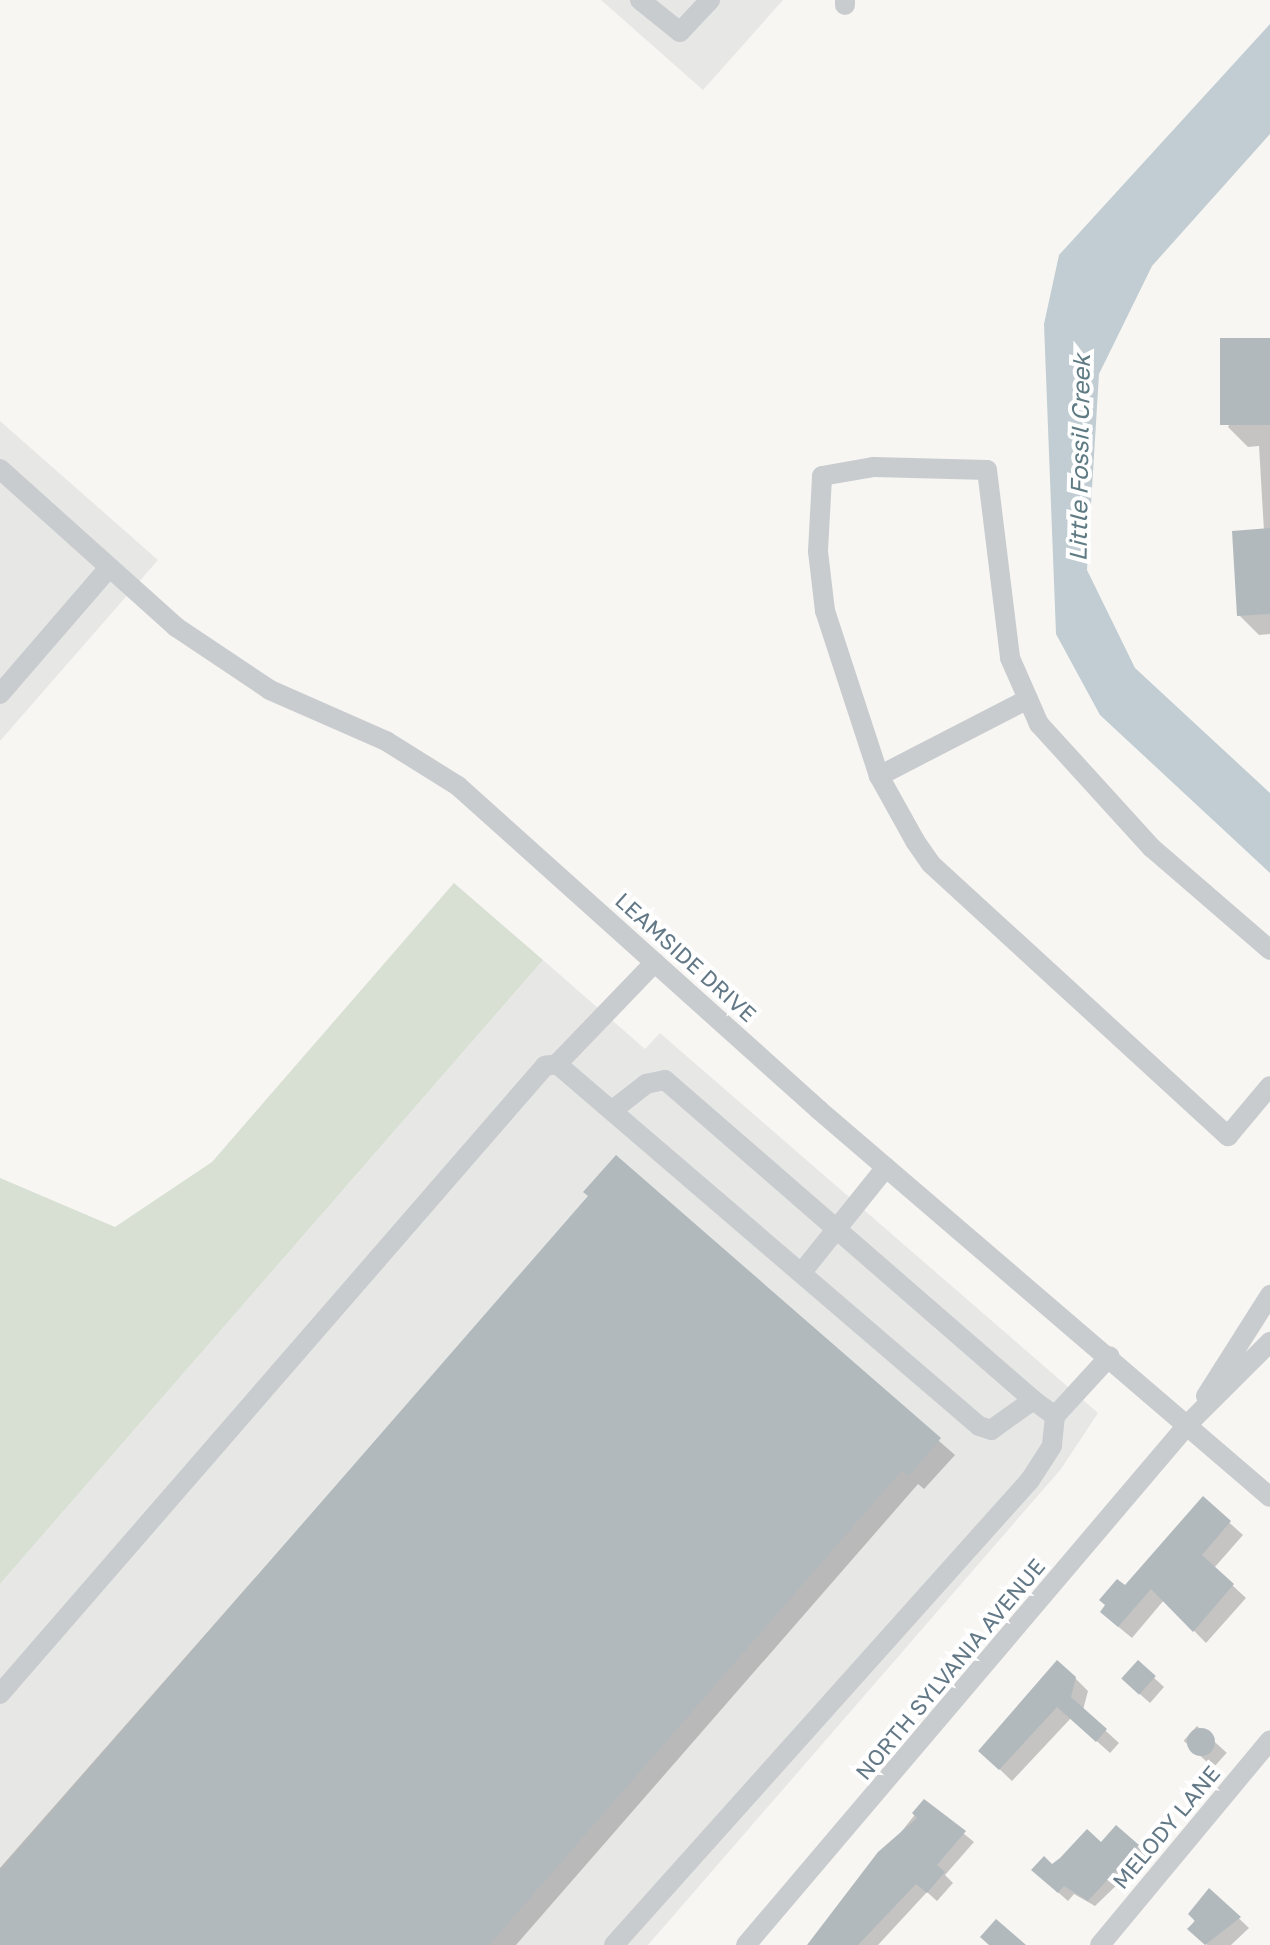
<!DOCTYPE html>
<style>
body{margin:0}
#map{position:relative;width:1270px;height:1945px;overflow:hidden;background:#f7f6f3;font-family:"Golos Text",sans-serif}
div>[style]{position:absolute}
.built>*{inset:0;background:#e7e8e6}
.green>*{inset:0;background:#d8dfd3}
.water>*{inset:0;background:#c1cdd2}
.shadow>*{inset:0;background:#0003;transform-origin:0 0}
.building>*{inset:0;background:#b1b9bd;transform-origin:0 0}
.round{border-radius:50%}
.minor>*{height:20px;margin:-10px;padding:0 10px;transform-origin:10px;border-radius:10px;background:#c9cccf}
span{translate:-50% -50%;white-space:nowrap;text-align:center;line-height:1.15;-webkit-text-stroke:8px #fff;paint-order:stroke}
.street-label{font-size:22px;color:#637886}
.water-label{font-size:24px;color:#5f7b83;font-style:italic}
</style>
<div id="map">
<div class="built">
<i style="clip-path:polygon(601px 0,783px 0,703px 90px)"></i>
<i style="clip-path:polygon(0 421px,158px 560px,0 741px)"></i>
<i style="clip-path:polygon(543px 960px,645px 1049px,660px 1033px,1098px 1413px,1061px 1469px,648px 1945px,0 1945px,0 1584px)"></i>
</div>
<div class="green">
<i style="clip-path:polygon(454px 883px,543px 960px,0 1584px,0 1178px,115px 1227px,212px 1162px)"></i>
</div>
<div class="water">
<i style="clip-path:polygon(1270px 24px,1270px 134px,1152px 266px,1099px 374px,1087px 570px,1135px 668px,1270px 793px,1270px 873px,1100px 715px,1056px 634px,1044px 324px,1059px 255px)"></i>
</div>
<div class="shadow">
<i style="clip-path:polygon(1270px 340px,1270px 634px,1259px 635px,1239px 615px,1264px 531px,1259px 446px,1248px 447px,1228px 427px)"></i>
<i style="clip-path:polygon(616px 1158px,955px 1455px,924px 1489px,918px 1484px,516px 1945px,0 1945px,0 1868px,590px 1197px)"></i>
<i style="clip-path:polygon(1203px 1499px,1243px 1535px,1214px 1568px,1246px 1598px,1206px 1643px,1164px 1600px,1132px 1638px,1115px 1624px,1125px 1588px)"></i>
<i style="clip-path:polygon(1138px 1663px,1164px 1687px,1150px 1703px,1133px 1688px)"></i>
<i style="clip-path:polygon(1075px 1678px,1088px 1691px,1083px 1710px,1119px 1743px,1110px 1753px,1071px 1718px,1012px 1781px,993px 1763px)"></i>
<i style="left:1197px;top:1726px;width:40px;height:20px;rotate:42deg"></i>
<i style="clip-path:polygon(925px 1802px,974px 1842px,945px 1875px,953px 1883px,937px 1901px,927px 1892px,878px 1945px,811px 1945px)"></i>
<i style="clip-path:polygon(1101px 1845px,1137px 1846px,1147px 1856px,1095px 1906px,1074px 1894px,1068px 1901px,1043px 1879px,1052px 1866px)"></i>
<i style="clip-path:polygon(1210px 1891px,1249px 1928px,1231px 1945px,1207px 1945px,1190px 1929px)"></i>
</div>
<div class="building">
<i style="left:1270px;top:338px;width:87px;height:50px;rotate:90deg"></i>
<i style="clip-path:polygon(1270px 528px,1270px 614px,1237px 616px,1232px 531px)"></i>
<i style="clip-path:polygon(616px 1155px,941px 1438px,909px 1476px,902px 1470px,489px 1945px,0 1945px,0 1871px,588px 1196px,583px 1192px)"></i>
<i style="clip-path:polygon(1203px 1496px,1231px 1521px,1202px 1555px,1234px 1584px,1193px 1632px,1151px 1589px,1118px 1627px,1100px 1612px,1105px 1605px,1099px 1600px,1117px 1579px,1125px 1585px)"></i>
<i style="clip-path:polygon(1057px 1660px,1076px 1677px,1071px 1697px,1107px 1729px,1096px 1742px,1057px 1707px,999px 1770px,978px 1751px)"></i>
<i style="left:1138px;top:1660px;width:24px;height:25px;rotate:42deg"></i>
<i class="round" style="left:1187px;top:1728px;width:28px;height:28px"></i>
<i style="clip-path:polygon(924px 1799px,966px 1831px,937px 1865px,945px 1872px,927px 1893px,916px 1884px,858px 1945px,807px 1945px,878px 1852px,917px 1818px,912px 1813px)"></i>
<i style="clip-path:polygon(1116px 1825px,1139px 1845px,1088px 1901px,1064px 1886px,1058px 1893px,1031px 1870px,1044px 1856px,1052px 1864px,1060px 1858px,1087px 1829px,1101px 1842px)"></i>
<i style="clip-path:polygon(1209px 1888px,1241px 1917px,1205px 1945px,1187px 1929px,1195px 1921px,1188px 1914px)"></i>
<i style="clip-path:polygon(996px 1919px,1026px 1945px,989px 1945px,980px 1937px)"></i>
</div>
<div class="minor">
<i style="left:640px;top:0;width:51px;rotate:38.7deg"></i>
<i style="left:680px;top:32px;width:44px;rotate:-46.8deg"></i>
<i style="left:845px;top:5px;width:5px;rotate:-90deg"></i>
<i style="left:0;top:469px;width:237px;rotate:41.9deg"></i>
<i style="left:176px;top:627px;width:113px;rotate:33.8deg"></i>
<i style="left:270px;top:690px;width:127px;rotate:23.7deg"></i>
<i style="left:386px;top:741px;width:85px;rotate:32deg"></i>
<i style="left:458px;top:786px;width:485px;rotate:41.9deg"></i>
<i style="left:819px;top:1110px;width:594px;rotate:40.63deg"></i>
<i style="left:0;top:694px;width:165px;rotate:-49.2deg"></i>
<i style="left:1028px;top:699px;width:168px;rotate:152.7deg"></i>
<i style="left:879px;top:776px;width:74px;rotate:61deg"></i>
<i style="left:915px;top:841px;width:28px;rotate:55deg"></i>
<i style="left:931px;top:864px;width:403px;rotate:42.5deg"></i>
<i style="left:1228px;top:1136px;width:65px;rotate:-50deg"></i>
<i style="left:879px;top:776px;width:174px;rotate:-108.1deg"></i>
<i style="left:825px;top:611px;width:60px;rotate:-96.7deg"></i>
<i style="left:818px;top:551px;width:75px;rotate:-86.9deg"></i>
<i style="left:822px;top:476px;width:53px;rotate:-9.8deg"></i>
<i style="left:874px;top:467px;width:113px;rotate:1.5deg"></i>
<i style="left:987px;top:470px;width:189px;rotate:83deg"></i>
<i style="left:1010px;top:658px;width:72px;rotate:66.3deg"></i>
<i style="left:1039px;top:724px;width:168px;rotate:47.7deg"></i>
<i style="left:1152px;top:848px;width:156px;rotate:40.8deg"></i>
<i style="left:557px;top:1064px;width:141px;rotate:-46.1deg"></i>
<i style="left:614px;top:1109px;width:41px;rotate:-38deg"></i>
<i style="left:646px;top:1084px;width:19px;rotate:-12deg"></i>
<i style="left:665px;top:1080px;width:488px;rotate:41deg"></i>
<i style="left:802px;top:1272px;width:134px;rotate:-51.3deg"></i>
<i style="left:1206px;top:1396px;width:120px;rotate:-57.6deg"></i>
<i style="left:1055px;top:1416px;width:81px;rotate:-47.5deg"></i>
<i style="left:0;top:1694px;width:832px;rotate:-49.05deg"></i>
<i style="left:545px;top:1066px;width:12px;rotate:-9deg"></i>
<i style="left:557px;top:1064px;width:556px;rotate:40.62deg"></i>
<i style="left:979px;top:1426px;width:13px;rotate:18deg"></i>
<i style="left:991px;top:1430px;width:52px;rotate:-35.5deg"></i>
<i style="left:1033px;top:1400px;width:27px;rotate:36deg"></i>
<i style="left:1055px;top:1416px;width:30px;rotate:96deg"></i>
<i style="left:1052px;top:1446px;width:40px;rotate:122.9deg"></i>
<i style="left:1030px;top:1480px;width:624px;rotate:131.82deg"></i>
<i style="left:746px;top:1945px;width:685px;rotate:-49.68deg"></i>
<i style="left:1189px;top:1423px;width:115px;rotate:-45deg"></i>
<i style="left:1100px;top:1945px;width:266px;rotate:-50.3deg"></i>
</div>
<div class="street-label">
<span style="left:686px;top:957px;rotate:42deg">LEAMSIDE DRIVE</span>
<span style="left:950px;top:1669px;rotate:-50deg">NORTH SYLVANIA AVENUE</span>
<span style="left:1166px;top:1827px;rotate:-50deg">MELODY LANE</span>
</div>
<div class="water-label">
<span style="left:1079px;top:458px;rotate:-89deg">Little Fossil Creek</span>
</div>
</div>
